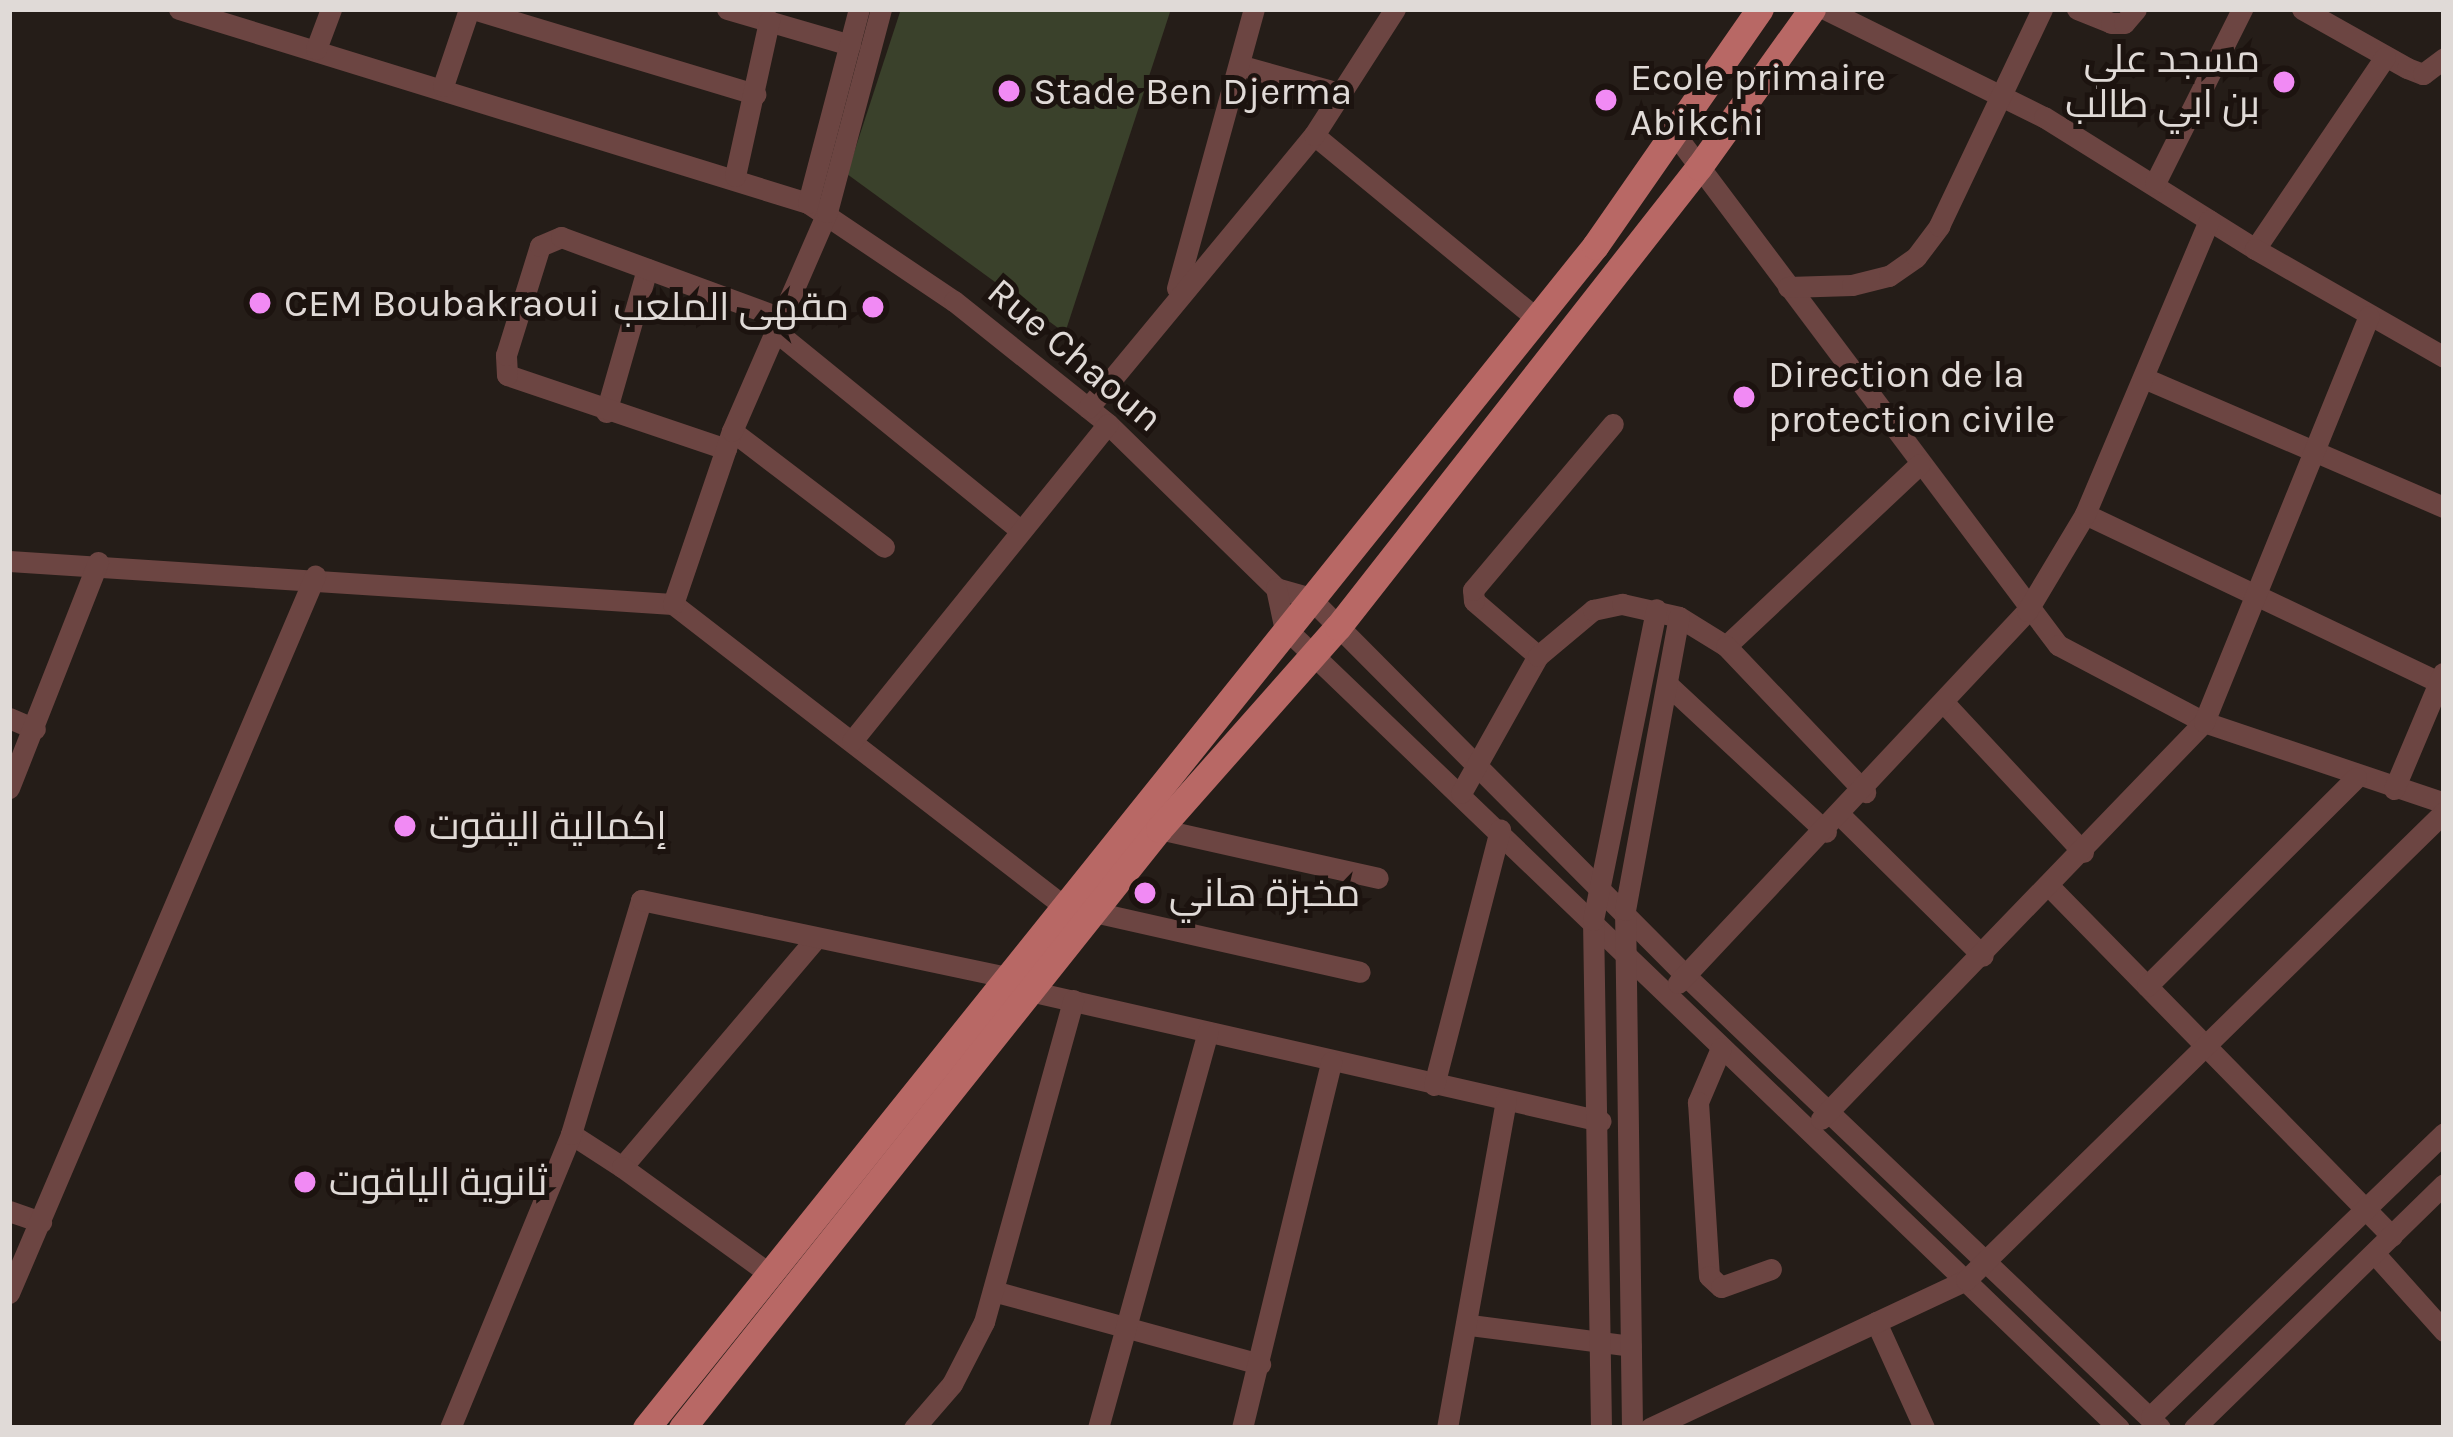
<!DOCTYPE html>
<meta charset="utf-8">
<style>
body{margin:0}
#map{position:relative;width:2453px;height:1437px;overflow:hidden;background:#251d18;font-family:Karla,Cairo,sans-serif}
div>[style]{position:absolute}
.green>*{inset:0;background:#3a412b}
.minor>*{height:21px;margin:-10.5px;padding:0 10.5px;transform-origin:10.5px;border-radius:10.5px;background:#6c4542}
.major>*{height:27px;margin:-13.5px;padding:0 13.5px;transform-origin:13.5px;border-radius:13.5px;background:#b86865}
.dots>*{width:33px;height:33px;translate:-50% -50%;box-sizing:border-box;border:6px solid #1c130f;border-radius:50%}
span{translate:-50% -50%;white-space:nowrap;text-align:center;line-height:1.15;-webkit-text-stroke:10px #1c130f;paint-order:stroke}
.poi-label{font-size:39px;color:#e0dad7}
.right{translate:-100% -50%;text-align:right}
.left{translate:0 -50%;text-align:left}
.street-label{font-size:39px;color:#e0dad7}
.frame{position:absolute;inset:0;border:12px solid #e0dad7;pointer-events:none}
</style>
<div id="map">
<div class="green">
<i style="clip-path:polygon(901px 9px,1171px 9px,1065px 333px,847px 174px)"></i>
</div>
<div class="minor">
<i style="left:179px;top:9px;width:658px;rotate:17.14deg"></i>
<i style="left:808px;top:203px;width:176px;rotate:33.9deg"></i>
<i style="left:954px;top:301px;width:197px;rotate:38.6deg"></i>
<i style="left:1108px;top:424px;width:235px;rotate:44.3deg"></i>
<i style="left:1276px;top:588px;width:35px;rotate:16deg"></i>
<i style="left:1310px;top:598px;width:532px;rotate:45.15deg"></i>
<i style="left:1685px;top:975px;width:656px;rotate:43.64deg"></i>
<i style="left:473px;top:9px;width:295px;rotate:16.8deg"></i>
<i style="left:727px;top:9px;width:128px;rotate:16.3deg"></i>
<i style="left:1825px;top:9px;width:244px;rotate:26.3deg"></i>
<i style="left:2044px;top:117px;width:249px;rotate:32deg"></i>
<i style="left:2077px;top:9px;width:37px;rotate:22deg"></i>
<i style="left:2111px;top:23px;width:13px"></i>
<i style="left:2124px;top:23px;width:18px;rotate:-49deg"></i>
<i style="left:2302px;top:9px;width:120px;rotate:29.3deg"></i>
<i style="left:2407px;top:68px;width:17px;rotate:21deg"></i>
<i style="left:2423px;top:74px;width:26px;rotate:-37deg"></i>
<i style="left:316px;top:49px;width:43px;rotate:-69.4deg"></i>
<i style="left:2385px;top:57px;width:232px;rotate:124.1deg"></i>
<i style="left:2255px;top:249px;width:218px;rotate:29.7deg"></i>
<i style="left:1239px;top:65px;width:107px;rotate:15.7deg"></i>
<i style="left:443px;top:86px;width:81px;rotate:-71.3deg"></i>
<i style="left:1314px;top:135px;width:288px;rotate:39.5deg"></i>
<i style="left:1677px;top:137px;width:635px;rotate:53.13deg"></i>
<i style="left:2058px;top:645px;width:165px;rotate:27.8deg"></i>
<i style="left:2204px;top:722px;width:253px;rotate:18.6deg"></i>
<i style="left:735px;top:176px;width:159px;rotate:-77.6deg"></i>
<i style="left:2155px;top:183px;width:195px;rotate:-63.4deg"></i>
<i style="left:808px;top:203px;width:201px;rotate:-75.3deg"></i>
<i style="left:1788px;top:287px;width:64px;rotate:-1.8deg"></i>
<i style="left:1852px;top:285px;width:38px;rotate:-14deg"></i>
<i style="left:1889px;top:276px;width:33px;rotate:-35deg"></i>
<i style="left:1916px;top:257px;width:39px;rotate:-53deg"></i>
<i style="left:1939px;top:226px;width:240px;rotate:-64.6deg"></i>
<i style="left:1177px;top:288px;width:289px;rotate:-74.6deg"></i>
<i style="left:774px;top:330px;width:318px;rotate:39.1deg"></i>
<i style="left:2144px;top:378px;width:327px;rotate:23.3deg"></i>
<i style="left:1088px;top:408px;width:354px;rotate:-50.4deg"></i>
<i style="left:1314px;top:135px;width:150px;rotate:-57.3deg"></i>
<i style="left:606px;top:412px;width:149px;rotate:-74deg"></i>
<i style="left:732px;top:431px;width:191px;rotate:37.3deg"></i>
<i style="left:726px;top:449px;width:231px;rotate:-161.3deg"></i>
<i style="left:507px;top:375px;width:20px;rotate:-93deg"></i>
<i style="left:506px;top:355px;width:114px;rotate:-72.7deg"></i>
<i style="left:540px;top:246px;width:23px;rotate:-23deg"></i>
<i style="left:561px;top:237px;width:231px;rotate:20.2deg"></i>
<i style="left:2085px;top:514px;width:392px;rotate:25.4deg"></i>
<i style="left:9px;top:561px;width:665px;rotate:3.71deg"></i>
<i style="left:673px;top:604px;width:493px;rotate:37.7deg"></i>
<i style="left:1063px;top:905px;width:304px;rotate:12.7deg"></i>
<i style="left:1276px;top:588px;width:40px;rotate:78deg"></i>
<i style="left:1284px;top:627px;width:1157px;rotate:43.81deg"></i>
<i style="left:673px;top:604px;width:183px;rotate:-71.2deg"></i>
<i style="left:732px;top:431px;width:239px;rotate:-66.5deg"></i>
<i style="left:827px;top:212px;width:210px;rotate:-75.1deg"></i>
<i style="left:1726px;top:646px;width:266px;rotate:-43.2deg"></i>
<i style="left:1538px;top:656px;width:84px;rotate:-139.3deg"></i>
<i style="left:1474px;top:601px;width:11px;rotate:-95deg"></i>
<i style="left:1473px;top:590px;width:217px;rotate:-49.9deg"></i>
<i style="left:1667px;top:684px;width:217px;rotate:42.9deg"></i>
<i style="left:1946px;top:705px;width:201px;rotate:47deg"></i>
<i style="left:9px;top:718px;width:28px;rotate:23deg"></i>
<i style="left:852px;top:741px;width:407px;rotate:-51.1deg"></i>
<i style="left:9px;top:788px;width:243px;rotate:-68.5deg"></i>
<i style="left:2394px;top:789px;width:126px;rotate:-67.1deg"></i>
<i style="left:1461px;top:793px;width:157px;rotate:-60.7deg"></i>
<i style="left:1538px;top:656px;width:72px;rotate:-39.9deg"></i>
<i style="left:1593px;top:610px;width:30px;rotate:-12deg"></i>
<i style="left:1622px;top:604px;width:58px;rotate:12.8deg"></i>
<i style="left:1679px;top:617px;width:55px;rotate:31.7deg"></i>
<i style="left:1726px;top:646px;width:202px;rotate:46.4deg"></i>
<i style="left:1841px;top:816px;width:199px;rotate:44.6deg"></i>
<i style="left:1159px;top:829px;width:224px;rotate:12.6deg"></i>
<i style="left:2049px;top:886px;width:490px;rotate:45.6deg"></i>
<i style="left:1678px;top:983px;width:510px;rotate:-46.83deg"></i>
<i style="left:2027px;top:611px;width:113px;rotate:-59.1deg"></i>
<i style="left:2085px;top:514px;width:319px;rotate:-67.1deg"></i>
<i style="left:2147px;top:986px;width:295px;rotate:-44.9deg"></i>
<i style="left:1034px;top:992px;width:581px;rotate:12.82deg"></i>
<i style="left:1721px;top:1048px;width:59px;rotate:113.1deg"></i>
<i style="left:1698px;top:1102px;width:174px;rotate:86.4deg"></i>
<i style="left:1709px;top:1276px;width:16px;rotate:43deg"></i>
<i style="left:1721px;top:1287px;width:53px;rotate:-19.8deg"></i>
<i style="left:1434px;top:1085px;width:264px;rotate:-75.5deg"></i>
<i style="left:1821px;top:1119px;width:552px;rotate:-46.03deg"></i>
<i style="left:2204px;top:722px;width:438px;rotate:-67.9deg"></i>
<i style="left:571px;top:1134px;width:61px;rotate:32.9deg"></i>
<i style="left:622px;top:1167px;width:300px;rotate:-49.7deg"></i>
<i style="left:622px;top:1167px;width:184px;rotate:35.9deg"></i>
<i style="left:9px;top:1211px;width:34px;rotate:19deg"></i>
<i style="left:2374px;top:1253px;width:105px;rotate:48.1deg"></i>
<i style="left:993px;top:1291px;width:277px;rotate:15.3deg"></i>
<i style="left:9px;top:1293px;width:780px;rotate:-66.89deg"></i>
<i style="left:1876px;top:1322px;width:116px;rotate:65.6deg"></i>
<i style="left:1470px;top:1325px;width:162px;rotate:7.4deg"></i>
<i style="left:2151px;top:1416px;width:407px;rotate:-44deg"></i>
<i style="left:450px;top:1428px;width:318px;rotate:-67.6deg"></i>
<i style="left:571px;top:1134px;width:244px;rotate:-73.3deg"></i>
<i style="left:641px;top:900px;width:374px;rotate:11.9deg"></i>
<i style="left:914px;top:1428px;width:58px;rotate:-49.2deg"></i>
<i style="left:952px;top:1384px;width:70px;rotate:-62.7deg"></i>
<i style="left:984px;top:1322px;width:334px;rotate:-74.5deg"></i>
<i style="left:1098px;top:1428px;width:411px;rotate:-74.5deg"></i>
<i style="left:1242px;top:1428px;width:377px;rotate:-76.3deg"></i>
<i style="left:1447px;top:1428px;width:333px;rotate:-79.8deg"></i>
<i style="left:1601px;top:1428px;width:508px;rotate:-90.9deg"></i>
<i style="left:1593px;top:920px;width:317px;rotate:-78.5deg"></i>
<i style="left:1632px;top:1428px;width:518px;rotate:-90.77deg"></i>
<i style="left:1625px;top:910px;width:298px;rotate:-79.6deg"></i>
<i style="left:1650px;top:1428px;width:349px;rotate:-25.1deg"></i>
<i style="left:1966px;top:1280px;width:669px;rotate:-44.39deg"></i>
<i style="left:2194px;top:1428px;width:349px;rotate:-44.3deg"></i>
</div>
<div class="major">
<i style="left:646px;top:1428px;width:1516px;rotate:-51.24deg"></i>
<i style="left:1595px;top:246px;width:289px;rotate:-55.2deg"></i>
<i style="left:682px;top:1428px;width:766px;rotate:-51.47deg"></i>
<i style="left:1159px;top:829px;width:270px;rotate:-48.5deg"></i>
<i style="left:1338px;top:627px;width:585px;rotate:-51.88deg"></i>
<i style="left:1699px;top:167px;width:194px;rotate:-54.4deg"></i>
</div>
<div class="dots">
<i style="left:2284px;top:82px;background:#f18af4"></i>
<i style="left:1009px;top:91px;background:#f18af4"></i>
<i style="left:1606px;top:100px;background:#f18af4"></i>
<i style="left:260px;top:303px;background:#f18af4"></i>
<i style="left:873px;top:307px;background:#f18af4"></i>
<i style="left:1744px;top:397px;background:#f18af4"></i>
<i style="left:405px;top:826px;background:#f18af4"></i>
<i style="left:1145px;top:893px;background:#f18af4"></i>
<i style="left:305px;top:1182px;background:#f18af4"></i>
</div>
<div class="poi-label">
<span class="right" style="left:2260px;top:82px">مسجد علي<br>بن ابي طالب</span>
<span class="left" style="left:1630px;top:100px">Ecole primaire<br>Abikchi</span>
<span class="left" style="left:1033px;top:91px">Stade Ben Djerma</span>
<span class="left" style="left:284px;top:303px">CEM Boubakraoui</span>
<span class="right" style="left:849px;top:307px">مقهى الملعب</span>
<span class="left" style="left:1768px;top:397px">Direction de la<br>protection civile</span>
<span class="left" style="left:429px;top:826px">إكمالية اليقوت</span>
<span class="left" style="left:1169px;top:893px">مخبزة هاني</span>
<span class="left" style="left:329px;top:1182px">ثانوية الياقوت</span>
</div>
<div class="street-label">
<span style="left:1075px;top:355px;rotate:40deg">Rue Chaoun</span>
</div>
<div class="frame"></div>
</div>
